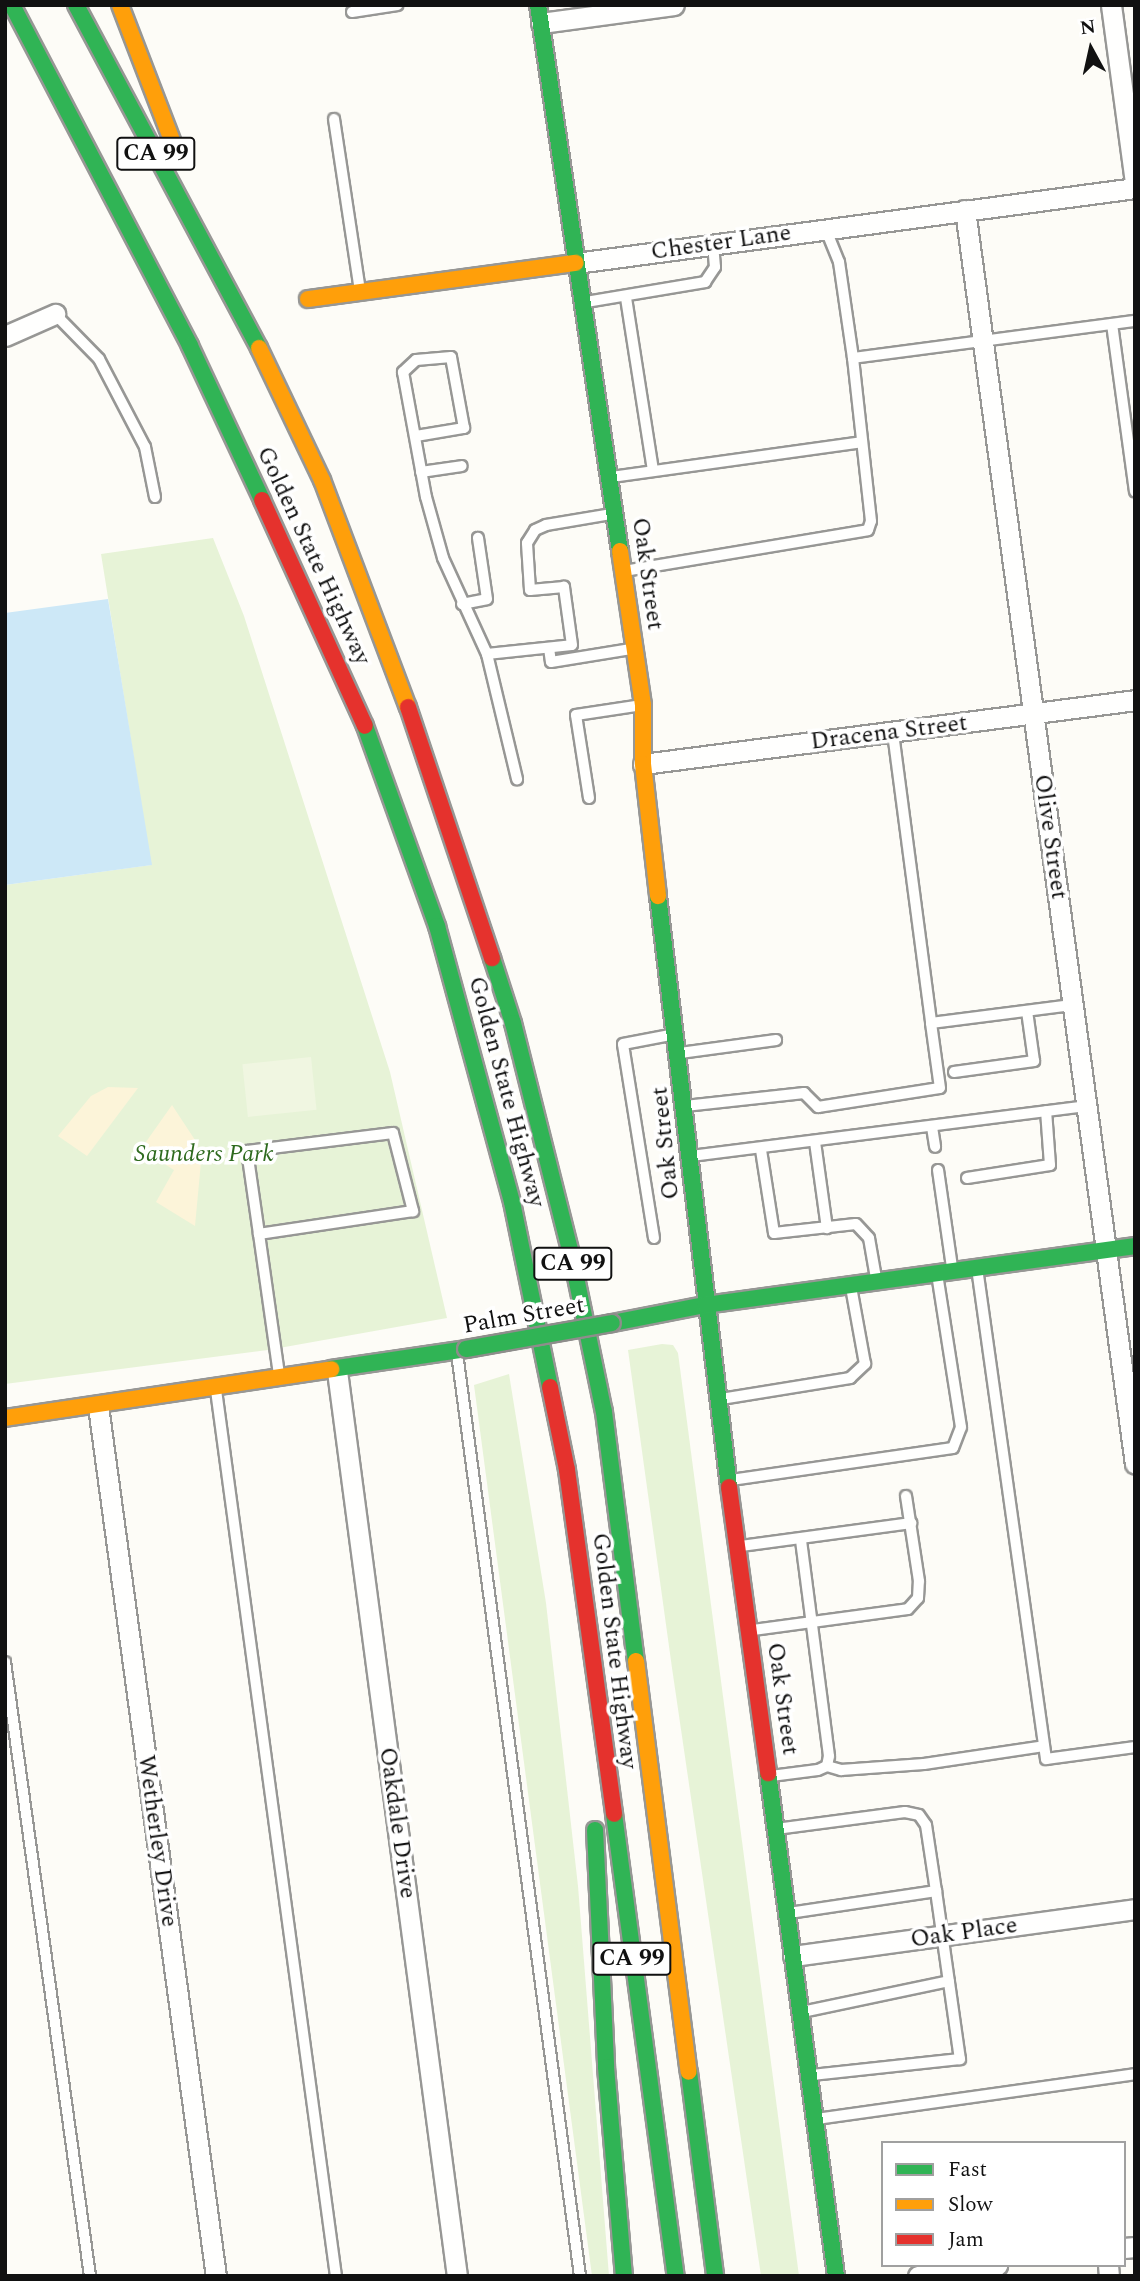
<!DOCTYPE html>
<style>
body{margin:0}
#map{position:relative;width:1140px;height:2281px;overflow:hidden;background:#fdfcf7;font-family:Spectral,serif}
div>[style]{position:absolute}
.green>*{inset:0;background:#e7f3d7}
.sand>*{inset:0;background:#fcf4d9}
.pitch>*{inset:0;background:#f0f6e1;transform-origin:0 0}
.water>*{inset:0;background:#cde8f7}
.roads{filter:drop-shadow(2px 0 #979795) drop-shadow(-2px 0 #979795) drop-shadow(0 2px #979795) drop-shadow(0 -2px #979795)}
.lane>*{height:10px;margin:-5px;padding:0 5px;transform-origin:5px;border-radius:5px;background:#fffffe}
.street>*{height:19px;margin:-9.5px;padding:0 9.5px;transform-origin:9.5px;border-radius:9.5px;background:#fffffe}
.fast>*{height:16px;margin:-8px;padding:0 8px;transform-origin:8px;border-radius:8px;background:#30b455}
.slow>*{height:16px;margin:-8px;padding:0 8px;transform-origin:8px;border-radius:8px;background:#ff9f0a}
.jam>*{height:16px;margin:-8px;padding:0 8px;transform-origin:8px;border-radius:8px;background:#e5322d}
.bridges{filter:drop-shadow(2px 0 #8e8d8b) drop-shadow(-2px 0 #8e8d8b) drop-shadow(0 2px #8e8d8b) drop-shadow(0 -2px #8e8d8b)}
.fast-bridge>*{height:16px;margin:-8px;padding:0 8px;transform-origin:8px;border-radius:8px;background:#30b455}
span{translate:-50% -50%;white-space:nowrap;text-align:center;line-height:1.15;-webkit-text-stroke:7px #fff;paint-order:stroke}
.shield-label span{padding:2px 5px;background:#fff;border:2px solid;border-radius:5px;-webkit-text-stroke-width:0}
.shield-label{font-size:23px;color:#111;font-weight:700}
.street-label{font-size:24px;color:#111}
.park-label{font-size:24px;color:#2f6b1f;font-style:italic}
.frame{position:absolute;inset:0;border:7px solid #111;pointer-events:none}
.legend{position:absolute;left:881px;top:2141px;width:245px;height:126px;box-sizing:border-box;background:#fff;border:2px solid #a0a0a0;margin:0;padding:9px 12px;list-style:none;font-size:21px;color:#111}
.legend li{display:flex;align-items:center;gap:14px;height:35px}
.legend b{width:35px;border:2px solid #a0a0a0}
.north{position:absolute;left:1056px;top:14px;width:70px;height:70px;-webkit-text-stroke:5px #fff;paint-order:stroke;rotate:352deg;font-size:19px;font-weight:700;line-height:28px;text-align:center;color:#111}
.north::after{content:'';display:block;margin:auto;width:24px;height:32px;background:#111;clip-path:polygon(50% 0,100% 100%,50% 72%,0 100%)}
</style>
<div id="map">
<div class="green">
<i style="clip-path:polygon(213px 538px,244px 616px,390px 1072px,447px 1318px,268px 1350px,5px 1384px,5px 885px,151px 865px,101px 554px)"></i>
<i style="clip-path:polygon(662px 1344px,673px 1345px,678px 1353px,799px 2276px,761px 2276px,672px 1668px,628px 1350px)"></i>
<i style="clip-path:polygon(509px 1374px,546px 1603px,578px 1886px,609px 2276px,592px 2276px,474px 1385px)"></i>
</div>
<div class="sand">
<i style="clip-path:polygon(108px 1087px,138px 1088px,87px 1156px,58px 1136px,91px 1096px)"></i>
<i style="clip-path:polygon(172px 1105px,195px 1140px,201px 1162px,195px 1226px,156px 1202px,174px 1170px,141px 1149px)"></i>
</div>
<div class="pitch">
<i style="left:311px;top:1057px;width:53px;height:69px;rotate:84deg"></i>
</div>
<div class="water">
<i style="clip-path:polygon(108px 599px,152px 865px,5px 885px,5px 613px)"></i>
</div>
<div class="roads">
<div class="lane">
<i style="left:352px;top:12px;width:46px;rotate:-8.8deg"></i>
<i style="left:334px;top:119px;width:174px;rotate:81.4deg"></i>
<i style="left:626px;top:298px;width:175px;rotate:81.1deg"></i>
<i style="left:586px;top:302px;width:121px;rotate:-9.5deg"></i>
<i style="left:705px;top:282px;width:18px;rotate:-56deg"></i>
<i style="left:715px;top:267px;width:23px;rotate:-95deg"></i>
<i style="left:55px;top:314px;width:63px;rotate:45.6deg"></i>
<i style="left:99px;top:359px;width:99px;rotate:62.4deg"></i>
<i style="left:145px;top:447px;width:51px;rotate:78.7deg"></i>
<i style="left:1112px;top:324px;width:169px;rotate:82.2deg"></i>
<i style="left:853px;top:358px;width:284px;rotate:-7.5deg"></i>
<i style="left:416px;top:436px;width:49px;rotate:-9.5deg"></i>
<i style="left:464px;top:428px;width:72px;rotate:-100.4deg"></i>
<i style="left:451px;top:357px;width:35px;rotate:175deg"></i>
<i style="left:416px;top:360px;width:18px;rotate:137deg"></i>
<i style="left:403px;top:372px;width:127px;rotate:79.6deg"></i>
<i style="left:426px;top:497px;width:63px;rotate:74.4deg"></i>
<i style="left:443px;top:558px;width:106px;rotate:65.4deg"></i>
<i style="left:487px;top:654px;width:85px;rotate:-6deg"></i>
<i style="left:572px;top:645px;width:59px;rotate:-97.9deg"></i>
<i style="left:564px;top:587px;width:34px;rotate:175deg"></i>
<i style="left:530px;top:590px;width:47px;rotate:-93.7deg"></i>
<i style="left:527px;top:543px;width:15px;rotate:-58deg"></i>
<i style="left:535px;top:530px;width:12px;rotate:-24deg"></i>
<i style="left:546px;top:525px;width:67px;rotate:-9.5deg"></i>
<i style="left:421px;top:472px;width:41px;rotate:-8.3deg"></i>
<i style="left:611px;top:477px;width:253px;rotate:-7.9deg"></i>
<i style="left:624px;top:571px;width:247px;rotate:-9.5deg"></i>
<i style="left:868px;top:530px;width:9px;rotate:-72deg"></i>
<i style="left:871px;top:521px;width:164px;rotate:-96.3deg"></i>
<i style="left:853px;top:358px;width:97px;rotate:-98.3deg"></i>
<i style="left:839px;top:262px;width:35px;rotate:-112deg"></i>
<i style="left:462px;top:604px;width:25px;rotate:-11deg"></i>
<i style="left:487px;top:599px;width:62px;rotate:-98.4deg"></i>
<i style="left:549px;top:648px;width:14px;rotate:82deg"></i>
<i style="left:551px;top:662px;width:81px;rotate:-9.2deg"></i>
<i style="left:487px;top:654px;width:129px;rotate:76.5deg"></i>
<i style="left:893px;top:733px;width:292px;rotate:82.5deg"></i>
<i style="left:589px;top:798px;width:84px;rotate:-98.9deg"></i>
<i style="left:576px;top:715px;width:67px;rotate:-8.6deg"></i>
<i style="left:680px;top:1053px;width:97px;rotate:-7.7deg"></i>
<i style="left:954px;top:1072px;width:81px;rotate:-7.8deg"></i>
<i style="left:1034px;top:1061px;width:50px;rotate:-98deg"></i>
<i style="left:685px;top:1106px;width:120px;rotate:-6.2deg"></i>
<i style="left:804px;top:1093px;width:20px;rotate:45deg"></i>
<i style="left:818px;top:1107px;width:123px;rotate:-8.9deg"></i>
<i style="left:940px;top:1088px;width:66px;rotate:-97.9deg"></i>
<i style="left:931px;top:1023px;width:142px;rotate:-7.3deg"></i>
<i style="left:932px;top:1127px;width:20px;rotate:81deg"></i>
<i style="left:393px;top:1133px;width:81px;rotate:75.6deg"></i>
<i style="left:413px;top:1211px;width:156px;rotate:171.5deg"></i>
<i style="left:259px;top:1234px;width:84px;rotate:-98.2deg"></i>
<i style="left:247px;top:1151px;width:147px;rotate:-7deg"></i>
<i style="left:815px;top:1142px;width:87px;rotate:82.1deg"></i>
<i style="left:761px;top:1150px;width:84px;rotate:81.1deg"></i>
<i style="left:774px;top:1233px;width:82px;rotate:-6.3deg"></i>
<i style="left:856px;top:1224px;width:19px;rotate:47deg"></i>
<i style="left:869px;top:1238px;width:41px;rotate:80.1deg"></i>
<i style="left:691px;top:1156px;width:398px;rotate:-7.2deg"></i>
<i style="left:938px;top:1170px;width:98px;rotate:81.8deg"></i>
<i style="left:967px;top:1178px;width:84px;rotate:-8.9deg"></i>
<i style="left:1050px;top:1165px;width:54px;rotate:-94.2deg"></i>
<i style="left:259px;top:1234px;width:142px;rotate:81.9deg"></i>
<i style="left:654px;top:1238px;width:196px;rotate:-99.1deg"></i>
<i style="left:623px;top:1044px;width:48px;rotate:-10.8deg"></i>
<i style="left:977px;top:1268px;width:496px;rotate:82deg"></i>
<i style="left:1046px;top:1759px;width:90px;rotate:-7.7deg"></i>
<i style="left:457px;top:1353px;width:931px;rotate:82.41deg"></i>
<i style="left:216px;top:1390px;width:894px;rotate:82.29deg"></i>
<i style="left:721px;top:1399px;width:131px;rotate:-9.2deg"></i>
<i style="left:850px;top:1378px;width:21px;rotate:-43deg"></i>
<i style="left:865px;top:1364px;width:78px;rotate:-100.3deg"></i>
<i style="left:731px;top:1480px;width:224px;rotate:-8.2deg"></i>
<i style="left:953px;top:1448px;width:22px;rotate:-69deg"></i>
<i style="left:961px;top:1427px;width:155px;rotate:-98.9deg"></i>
<i style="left:741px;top:1546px;width:172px;rotate:-7.7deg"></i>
<i style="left:753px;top:1630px;width:156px;rotate:-7.7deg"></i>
<i style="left:908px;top:1609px;width:15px;rotate:-48deg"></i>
<i style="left:918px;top:1598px;width:17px;rotate:-87deg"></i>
<i style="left:919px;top:1581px;width:86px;rotate:-98.7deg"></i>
<i style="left:5px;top:1662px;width:620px;rotate:82.12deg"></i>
<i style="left:827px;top:1766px;width:15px;rotate:16deg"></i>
<i style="left:841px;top:1770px;width:83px;rotate:-4.1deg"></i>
<i style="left:924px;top:1764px;width:121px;rotate:-8.5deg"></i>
<i style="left:771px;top:1776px;width:47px;rotate:-7.3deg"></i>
<i style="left:818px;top:1770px;width:10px;rotate:-24deg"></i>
<i style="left:827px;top:1766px;width:10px;rotate:-79deg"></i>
<i style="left:829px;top:1756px;width:219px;rotate:-97.4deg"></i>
<i style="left:776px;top:1829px;width:130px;rotate:-7.5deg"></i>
<i style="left:905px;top:1812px;width:14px;rotate:12deg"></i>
<i style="left:919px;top:1815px;width:12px;rotate:55deg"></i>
<i style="left:926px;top:1825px;width:67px;rotate:81.4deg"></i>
<i style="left:936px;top:1891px;width:170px;rotate:81.9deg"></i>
<i style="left:960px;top:2059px;width:149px;rotate:173.8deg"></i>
<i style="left:789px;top:1913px;width:149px;rotate:-8.5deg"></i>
<i style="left:802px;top:2012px;width:150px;rotate:-11.9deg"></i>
<i style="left:816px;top:2119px;width:322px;rotate:-8deg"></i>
</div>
<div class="street">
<i style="left:1111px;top:5px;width:179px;rotate:82.3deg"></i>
<i style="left:541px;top:23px;width:134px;rotate:-7.7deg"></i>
<i style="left:965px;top:210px;width:1265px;rotate:82.28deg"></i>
<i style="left:576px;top:263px;width:564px;rotate:-7.64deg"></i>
<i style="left:5px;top:336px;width:55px;rotate:-23.7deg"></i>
<i style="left:643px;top:764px;width:496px;rotate:-7.4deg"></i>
<i style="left:337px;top:1371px;width:913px;rotate:82.45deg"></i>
<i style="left:98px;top:1406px;width:878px;rotate:82.28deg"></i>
<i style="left:793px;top:1956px;width:345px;rotate:-7.8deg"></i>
<i style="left:1124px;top:2248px;width:11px;rotate:-5deg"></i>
<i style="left:1108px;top:2265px;width:11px;rotate:85deg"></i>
<i style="left:918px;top:2276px;width:80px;rotate:-7.9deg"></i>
</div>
<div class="fast">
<i style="left:12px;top:5px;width:385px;rotate:62.4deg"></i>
<i style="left:190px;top:346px;width:170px;rotate:64.9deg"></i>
<i style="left:76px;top:5px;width:389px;rotate:61.9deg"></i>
<i style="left:538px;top:5px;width:552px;rotate:81.46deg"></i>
<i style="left:365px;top:726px;width:213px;rotate:70.2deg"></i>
<i style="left:437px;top:926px;width:286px;rotate:74.8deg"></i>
<i style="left:512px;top:1202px;width:189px;rotate:78.4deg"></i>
<i style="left:658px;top:896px;width:595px;rotate:83.15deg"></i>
<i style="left:492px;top:958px;width:68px;rotate:72.1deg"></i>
<i style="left:513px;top:1023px;width:242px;rotate:75.9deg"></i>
<i style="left:572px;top:1258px;width:157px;rotate:78.3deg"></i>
<i style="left:604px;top:1412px;width:251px;rotate:82.7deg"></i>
<i style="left:612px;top:1323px;width:95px;rotate:-11deg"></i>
<i style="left:705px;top:1305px;width:434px;rotate:-7.8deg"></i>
<i style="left:331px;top:1369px;width:136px;rotate:-8.4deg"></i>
<i style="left:768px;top:1773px;width:508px;rotate:82.3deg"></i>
<i style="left:614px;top:1814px;width:466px;rotate:82.4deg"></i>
<i style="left:595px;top:1830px;width:237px;rotate:87.3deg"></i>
<i style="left:606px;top:2067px;width:210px;rotate:85.1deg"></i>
<i style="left:689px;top:2072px;width:206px;rotate:82.7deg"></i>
</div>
<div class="slow">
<i style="left:120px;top:5px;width:162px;rotate:69deg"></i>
<i style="left:308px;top:299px;width:270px;rotate:-7.7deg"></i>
<i style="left:259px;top:348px;width:146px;rotate:64.5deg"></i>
<i style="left:322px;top:480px;width:243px;rotate:69.3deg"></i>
<i style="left:620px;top:551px;width:156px;rotate:81.5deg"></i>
<i style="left:643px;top:705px;width:59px;rotate:90deg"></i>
<i style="left:643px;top:764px;width:133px;rotate:83.5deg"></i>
<i style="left:5px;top:1418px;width:330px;rotate:-8.5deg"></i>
<i style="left:636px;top:1661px;width:414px;rotate:82.7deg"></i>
</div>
<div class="jam">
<i style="left:262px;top:500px;width:248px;rotate:65.5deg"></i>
<i style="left:408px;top:707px;width:265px;rotate:71.5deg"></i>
<i style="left:550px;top:1387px;width:85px;rotate:78.4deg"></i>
<i style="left:567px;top:1470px;width:347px;rotate:82.2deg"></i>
<i style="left:729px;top:1487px;width:289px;rotate:82.2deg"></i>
</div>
</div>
<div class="bridges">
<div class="fast-bridge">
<i style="left:466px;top:1349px;width:148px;rotate:-10.1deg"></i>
</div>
</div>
<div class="shield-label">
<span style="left:156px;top:154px">CA 99</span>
<span style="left:573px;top:1264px">CA 99</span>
<span style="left:632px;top:1959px">CA 99</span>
</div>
<div class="street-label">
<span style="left:721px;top:243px;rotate:-8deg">Chester Lane</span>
<span style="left:313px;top:556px;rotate:65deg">Golden State Highway</span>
<span style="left:647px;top:574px;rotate:82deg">Oak Street</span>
<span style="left:889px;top:733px;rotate:-7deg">Dracena Street</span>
<span style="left:1050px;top:837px;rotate:82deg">Olive Street</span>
<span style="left:506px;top:1092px;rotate:75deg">Golden State Highway</span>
<span style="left:666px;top:1143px;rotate:-96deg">Oak Street</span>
<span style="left:524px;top:1316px;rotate:-10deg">Palm Street</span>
<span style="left:614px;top:1651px;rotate:83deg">Golden State Highway</span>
<span style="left:782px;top:1699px;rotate:82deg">Oak Street</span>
<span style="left:397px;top:1823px;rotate:82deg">Oakdale Drive</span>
<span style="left:157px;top:1841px;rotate:82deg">Wetherley Drive</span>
<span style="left:964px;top:1933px;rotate:-8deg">Oak Place</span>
</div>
<div class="park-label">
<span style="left:204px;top:1155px">Saunders Park</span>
</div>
<div class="frame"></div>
<ul class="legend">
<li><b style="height:9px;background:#30b455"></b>Fast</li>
<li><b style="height:9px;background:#ff9f0a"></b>Slow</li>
<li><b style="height:9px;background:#e5322d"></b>Jam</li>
</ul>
<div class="north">N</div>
</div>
